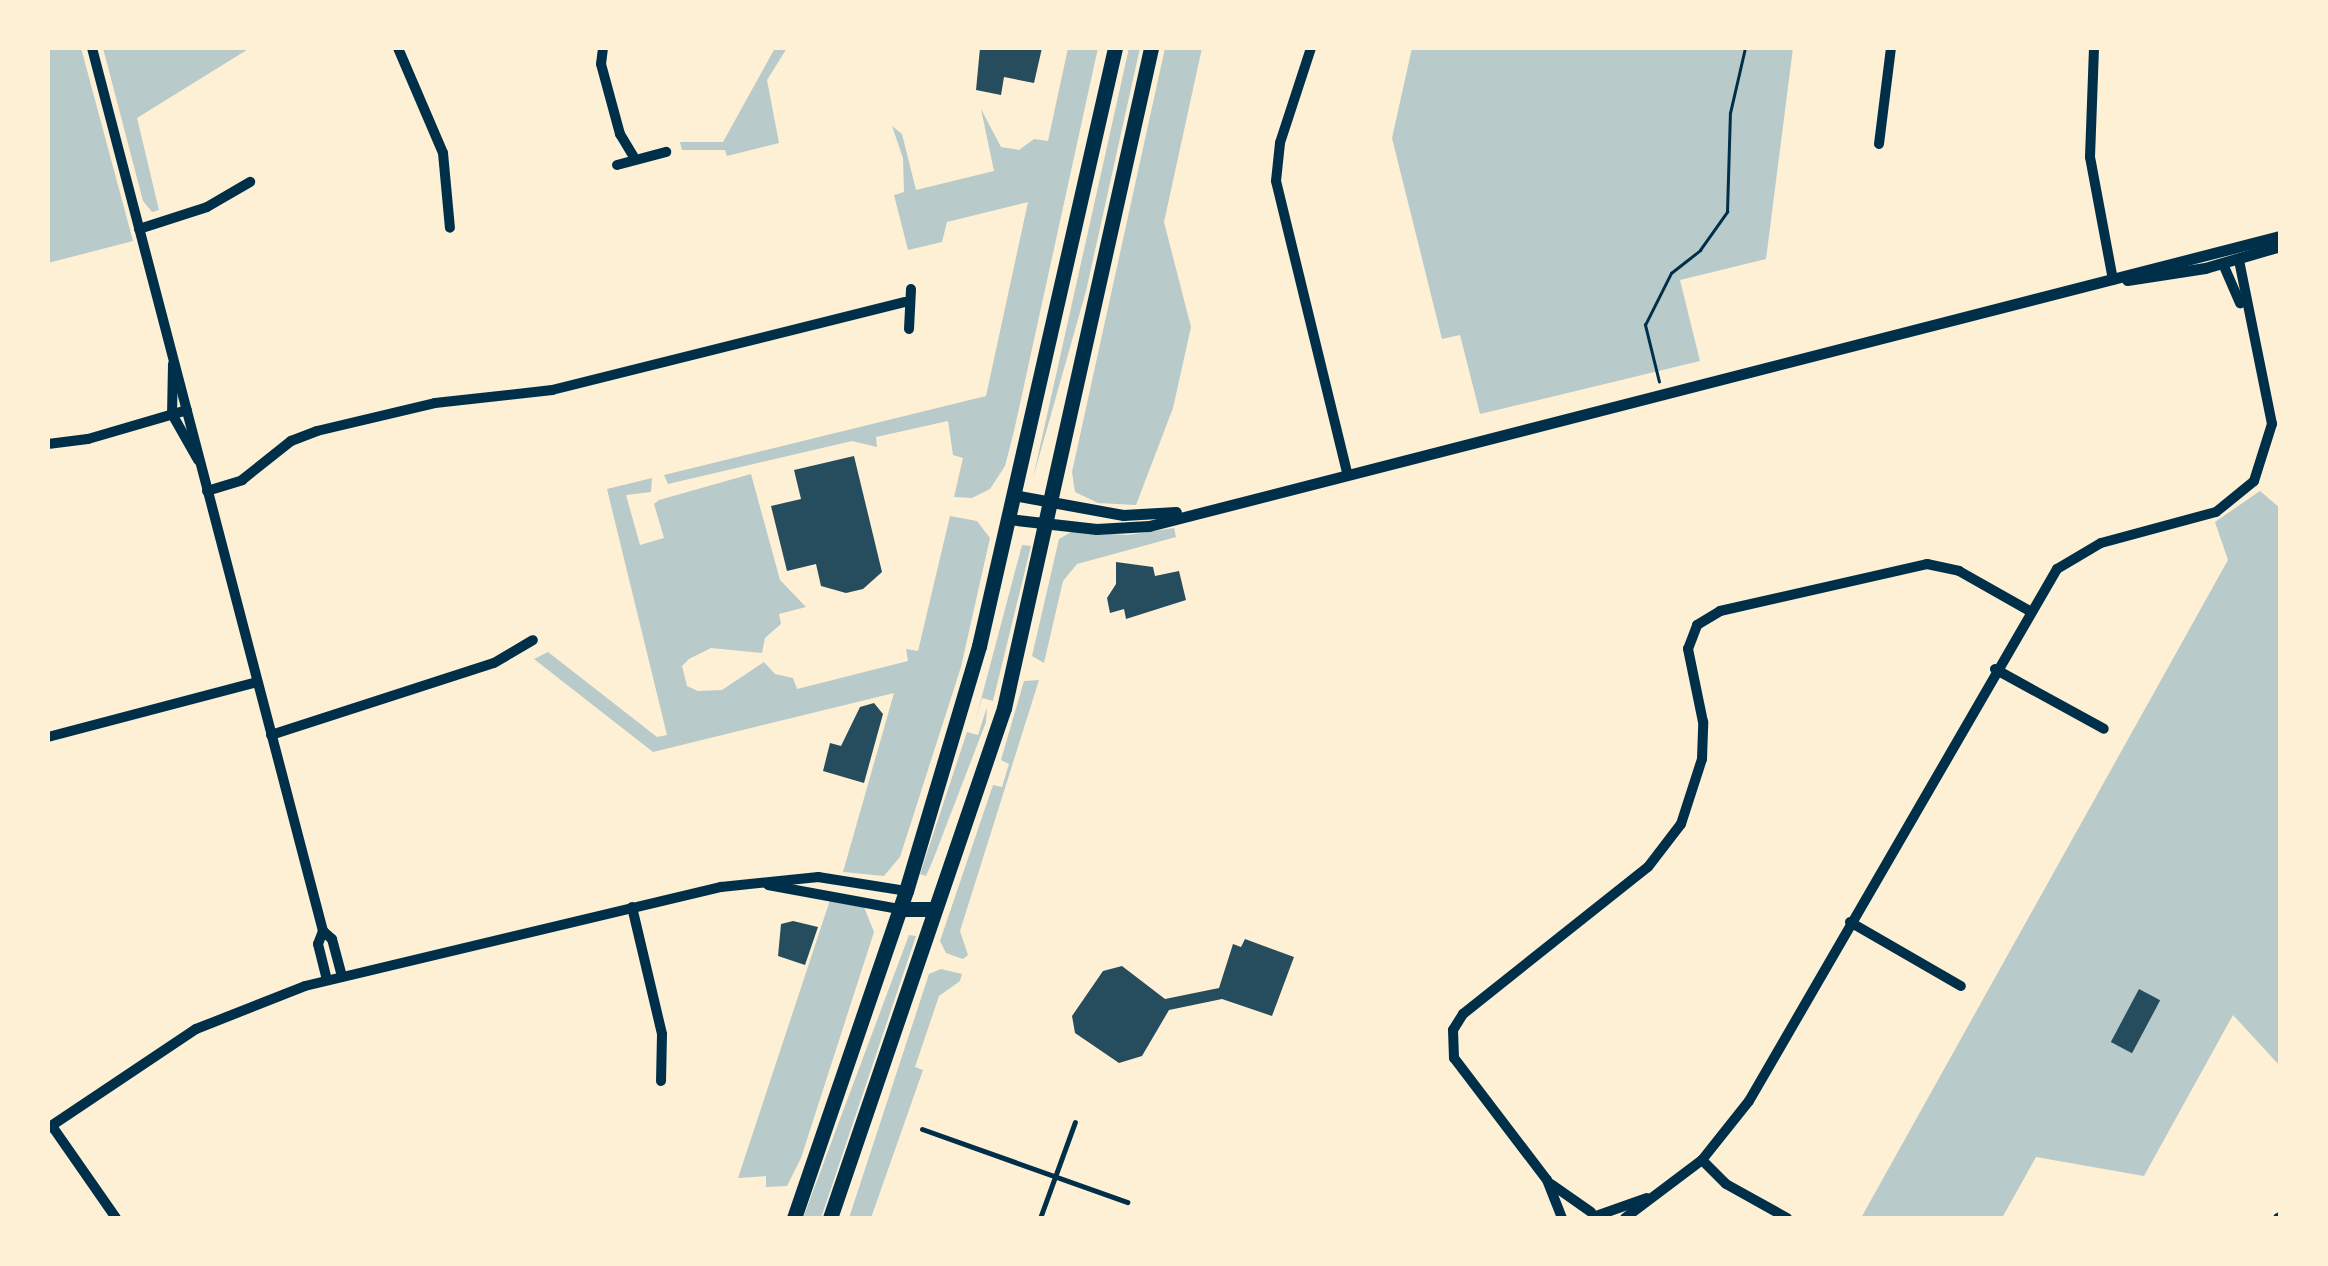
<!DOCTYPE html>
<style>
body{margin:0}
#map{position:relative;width:2328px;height:1266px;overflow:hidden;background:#fdf0d5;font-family:Cabin,sans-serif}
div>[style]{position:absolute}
.green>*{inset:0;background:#b9caca}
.building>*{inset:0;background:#264d5e;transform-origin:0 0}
.path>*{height:2.5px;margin:-1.25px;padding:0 1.25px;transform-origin:1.25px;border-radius:1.25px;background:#003049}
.service>*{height:5px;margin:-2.5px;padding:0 2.5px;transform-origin:2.5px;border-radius:2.5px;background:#003049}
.minor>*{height:10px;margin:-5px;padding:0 5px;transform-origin:5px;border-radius:5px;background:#003049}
.tertiary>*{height:11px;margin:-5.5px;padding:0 5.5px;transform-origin:5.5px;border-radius:5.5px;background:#003049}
.primary>*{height:15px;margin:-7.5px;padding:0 7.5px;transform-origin:7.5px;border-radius:7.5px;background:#003049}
span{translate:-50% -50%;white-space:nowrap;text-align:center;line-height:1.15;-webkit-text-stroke:10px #fdf0d5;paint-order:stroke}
.frame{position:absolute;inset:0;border:50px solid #fdf0d5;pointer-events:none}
</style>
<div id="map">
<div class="green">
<i style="clip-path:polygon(48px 48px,81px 48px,133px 241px,48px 263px)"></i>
<i style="clip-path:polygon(103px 48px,250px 48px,137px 118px,159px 210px,152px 212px,143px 201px)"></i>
<i style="clip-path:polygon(775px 48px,787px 48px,767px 80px,779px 143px,727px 156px,725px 150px,682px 150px,680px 142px,723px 142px)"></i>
<i style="clip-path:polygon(1068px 48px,1098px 48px,1014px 431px,1005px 466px,990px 489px,972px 498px,954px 497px,963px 458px,953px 455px,948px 421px,876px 437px,877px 447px,852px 441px,668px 484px,664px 475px,986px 396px,1028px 202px,947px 222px,942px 242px,908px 250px,894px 195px,904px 192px,903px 158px,892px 126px,902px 134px,916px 190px,994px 171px,981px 109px,1001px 147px,1019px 150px,1034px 139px,1048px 141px)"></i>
<i style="clip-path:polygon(1129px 48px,1140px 48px,1086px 291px,1033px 478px)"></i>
<i style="clip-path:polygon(1165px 48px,1202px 48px,1164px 222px,1191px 327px,1173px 408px,1136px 505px,1098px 503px,1075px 492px,1072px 472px)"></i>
<i style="clip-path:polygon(1412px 48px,1793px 48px,1766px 259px,1680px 280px,1700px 361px,1480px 414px,1460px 335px,1442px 339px,1392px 138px)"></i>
<i style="clip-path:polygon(751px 474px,780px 580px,806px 607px,779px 614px,781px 624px,765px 638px,762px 653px,711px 648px,689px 659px,682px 666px,687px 686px,698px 691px,722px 690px,764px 662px,775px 674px,793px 678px,797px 689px,908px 661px,906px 649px,918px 651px,950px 516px,977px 521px,990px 538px,961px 667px,900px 857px,884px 876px,843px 872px,894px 693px,653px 752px,534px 659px,548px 652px,657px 737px,667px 735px,607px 489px,652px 478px,651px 492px,626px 495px,640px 545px,664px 538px,654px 504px,659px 500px)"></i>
<i style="clip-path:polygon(2260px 491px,2280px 508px,2280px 1066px,2233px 1015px,2144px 1176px,2036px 1157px,2002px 1218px,1861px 1218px,2228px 560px,2215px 522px)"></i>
<i style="clip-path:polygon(1174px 528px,1176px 537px,1077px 564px,1063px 581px,1044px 663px,1032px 656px,1059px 539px,1071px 532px,1128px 535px)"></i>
<i style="clip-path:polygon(1022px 545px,1031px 546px,993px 701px,982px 698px,974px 726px)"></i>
<i style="clip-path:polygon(1039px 680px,960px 931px,968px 955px,963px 959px,946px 953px,940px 941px,993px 785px,1002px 787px,1009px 764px,1001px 760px,1024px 681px)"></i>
<i style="clip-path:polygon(987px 707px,986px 722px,933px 860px,926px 876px,920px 874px,967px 732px,978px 735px)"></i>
<i style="clip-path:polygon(830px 900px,864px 907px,874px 932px,801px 1158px,787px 1186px,766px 1187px,766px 1176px,738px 1178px)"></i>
<i style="clip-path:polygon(909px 935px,916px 936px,821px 1218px,803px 1218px)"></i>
<i style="clip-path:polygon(941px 969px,962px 974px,960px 981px,939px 996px,915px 1067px,923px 1070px,871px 1218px,849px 1218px,929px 974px)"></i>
</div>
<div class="building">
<i style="clip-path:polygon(980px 48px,1042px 48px,1034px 83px,1004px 77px,1001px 95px,976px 90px)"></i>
<i style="clip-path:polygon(854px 456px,882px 572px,863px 589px,846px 593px,821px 586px,816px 564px,787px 571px,771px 506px,801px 499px,794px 470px)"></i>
<i style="clip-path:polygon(1116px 562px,1153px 567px,1155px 576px,1179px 571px,1186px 600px,1126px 619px,1124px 609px,1110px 613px,1107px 598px,1116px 584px)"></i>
<i style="clip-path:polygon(874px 703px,883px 714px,864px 783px,823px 771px,830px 743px,841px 746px,860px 707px)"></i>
<i style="clip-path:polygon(793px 921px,818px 927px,805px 965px,778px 956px,781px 924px)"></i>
<i style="clip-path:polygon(1245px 939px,1294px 957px,1272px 1016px,1222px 999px,1169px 1010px,1142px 1056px,1119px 1063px,1075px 1033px,1072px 1016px,1103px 971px,1122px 966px,1165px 999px,1219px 988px,1233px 944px,1241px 947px)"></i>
<i style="left:2139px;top:989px;width:24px;height:60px;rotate:28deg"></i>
</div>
<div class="path">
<i style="left:1659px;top:382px;width:59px;rotate:-103.8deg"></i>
<i style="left:1645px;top:325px;width:58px;rotate:-63.4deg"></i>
<i style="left:1671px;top:273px;width:37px;rotate:-38deg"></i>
<i style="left:1700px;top:250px;width:47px;rotate:-54.6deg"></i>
<i style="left:1727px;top:212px;width:99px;rotate:-88.3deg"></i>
<i style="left:1730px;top:113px;width:67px;rotate:-77deg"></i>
</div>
<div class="service">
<i style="left:922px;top:1129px;width:218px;rotate:19.6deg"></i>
<i style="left:1040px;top:1218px;width:102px;rotate:-70deg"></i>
</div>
<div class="minor">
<i style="left:92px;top:48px;width:913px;rotate:75.34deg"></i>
<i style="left:323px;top:931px;width:12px;rotate:42deg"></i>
<i style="left:332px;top:939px;width:38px;rotate:75deg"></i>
<i style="left:398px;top:48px;width:114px;rotate:66.8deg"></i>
<i style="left:443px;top:153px;width:75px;rotate:84.7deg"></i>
<i style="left:603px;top:48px;width:16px;rotate:97deg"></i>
<i style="left:601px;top:64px;width:73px;rotate:74.8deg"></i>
<i style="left:620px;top:134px;width:26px;rotate:59deg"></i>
<i style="left:1311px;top:48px;width:100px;rotate:108.1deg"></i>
<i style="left:1280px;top:143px;width:38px;rotate:96deg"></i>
<i style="left:1276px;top:181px;width:300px;rotate:76.3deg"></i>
<i style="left:2094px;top:48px;width:109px;rotate:92.1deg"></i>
<i style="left:2090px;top:157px;width:125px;rotate:79.4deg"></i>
<i style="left:1879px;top:144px;width:97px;rotate:-82.9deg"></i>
<i style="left:617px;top:165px;width:51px;rotate:-14.9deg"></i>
<i style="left:139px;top:229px;width:71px;rotate:-17.9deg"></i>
<i style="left:207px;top:207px;width:50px;rotate:-30.2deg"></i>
<i style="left:2223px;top:264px;width:43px;rotate:66.4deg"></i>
<i style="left:909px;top:329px;width:40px;rotate:-87.1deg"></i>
<i style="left:173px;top:364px;width:50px;rotate:91.1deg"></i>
<i style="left:172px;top:414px;width:53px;rotate:60.5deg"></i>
<i style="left:48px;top:444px;width:40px;rotate:-7.1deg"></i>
<i style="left:88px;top:439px;width:103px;rotate:-16.3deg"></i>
<i style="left:207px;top:491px;width:37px;rotate:-17deg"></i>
<i style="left:242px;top:480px;width:63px;rotate:-38.5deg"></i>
<i style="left:291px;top:441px;width:28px;rotate:-21deg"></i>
<i style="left:317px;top:431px;width:121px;rotate:-13.3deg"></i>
<i style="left:435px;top:403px;width:118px;rotate:-6.3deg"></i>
<i style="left:552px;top:390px;width:364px;rotate:-14deg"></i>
<i style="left:1995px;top:669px;width:124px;rotate:28.8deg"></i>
<i style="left:271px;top:735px;width:234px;rotate:-17.9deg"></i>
<i style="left:494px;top:663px;width:45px;rotate:-30.5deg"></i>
<i style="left:48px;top:737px;width:216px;rotate:-14.7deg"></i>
<i style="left:768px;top:885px;width:133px;rotate:10.4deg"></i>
<i style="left:632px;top:907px;width:130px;rotate:76.7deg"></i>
<i style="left:662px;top:1034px;width:47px;rotate:91.2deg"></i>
<i style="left:1850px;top:922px;width:128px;rotate:30deg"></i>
<i style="left:323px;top:931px;width:14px;rotate:111deg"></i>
<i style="left:318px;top:944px;width:37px;rotate:76deg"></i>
<i style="left:52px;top:1126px;width:112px;rotate:55.2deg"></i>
<i style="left:48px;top:1128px;width:178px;rotate:-33.8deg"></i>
<i style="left:196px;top:1029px;width:117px;rotate:-21.5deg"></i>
<i style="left:305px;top:986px;width:428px;rotate:-13.4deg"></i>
<i style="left:721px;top:887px;width:98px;rotate:-5.9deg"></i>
<i style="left:818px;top:877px;width:89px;rotate:9deg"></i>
<i style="left:1702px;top:1160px;width:34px;rotate:45deg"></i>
<i style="left:1726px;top:1184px;width:70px;rotate:29.1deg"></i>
<i style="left:1551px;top:1184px;width:49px;rotate:35deg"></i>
<i style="left:1596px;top:1216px;width:54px;rotate:-19.4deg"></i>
<i style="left:1562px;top:1218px;width:41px;rotate:-111.5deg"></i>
<i style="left:1547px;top:1180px;width:153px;rotate:-127.3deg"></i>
<i style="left:1454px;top:1058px;width:28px;rotate:-92deg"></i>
<i style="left:1453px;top:1030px;width:19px;rotate:-58deg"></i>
<i style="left:1463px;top:1014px;width:236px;rotate:-38.5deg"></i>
<i style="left:1648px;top:867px;width:54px;rotate:-52.5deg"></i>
<i style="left:1681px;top:824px;width:68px;rotate:-72.1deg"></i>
<i style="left:1702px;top:759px;width:37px;rotate:-88deg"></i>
<i style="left:1703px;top:722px;width:75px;rotate:-101.6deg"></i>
<i style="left:1688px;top:649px;width:26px;rotate:-69deg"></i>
<i style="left:1697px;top:625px;width:27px;rotate:-31deg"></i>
<i style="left:1720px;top:611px;width:212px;rotate:-12.8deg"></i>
<i style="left:1927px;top:564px;width:33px;rotate:12deg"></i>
<i style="left:1959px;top:571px;width:79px;rotate:29.5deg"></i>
<i style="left:1625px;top:1218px;width:96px;rotate:-37deg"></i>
<i style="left:1702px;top:1160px;width:75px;rotate:-51.5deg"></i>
<i style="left:1749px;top:1101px;width:615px;rotate:-59.93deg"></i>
<i style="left:2057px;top:569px;width:51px;rotate:-30.6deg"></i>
<i style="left:2101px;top:543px;width:119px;rotate:-15.1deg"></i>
<i style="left:2216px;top:512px;width:49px;rotate:-39.2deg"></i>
<i style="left:2254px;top:481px;width:60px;rotate:-72.5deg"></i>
<i style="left:2272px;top:424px;width:167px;rotate:-101.4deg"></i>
<i style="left:2278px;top:1218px;width:2px;rotate:-27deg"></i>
</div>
<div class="tertiary">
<i style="left:2127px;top:280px;width:79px;rotate:-8.7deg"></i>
<i style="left:2205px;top:268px;width:78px;rotate:-16.3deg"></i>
<i style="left:1013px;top:495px;width:112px;rotate:10.3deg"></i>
<i style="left:1123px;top:515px;width:53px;rotate:-3.2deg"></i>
<i style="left:1008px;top:519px;width:89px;rotate:6.5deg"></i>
<i style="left:1096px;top:529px;width:53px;rotate:-3.2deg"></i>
<i style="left:1149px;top:526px;width:1168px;rotate:-14.38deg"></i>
</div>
<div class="primary">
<i style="left:899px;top:909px;width:36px"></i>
<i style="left:794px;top:1218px;width:346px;rotate:-71.1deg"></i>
<i style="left:906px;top:891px;width:256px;rotate:-73.4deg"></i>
<i style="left:979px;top:646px;width:613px;rotate:-77.19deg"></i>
<i style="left:830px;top:1218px;width:539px;rotate:-71.16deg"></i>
<i style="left:1004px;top:708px;width:676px;rotate:-77.44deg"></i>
</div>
<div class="frame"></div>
</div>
